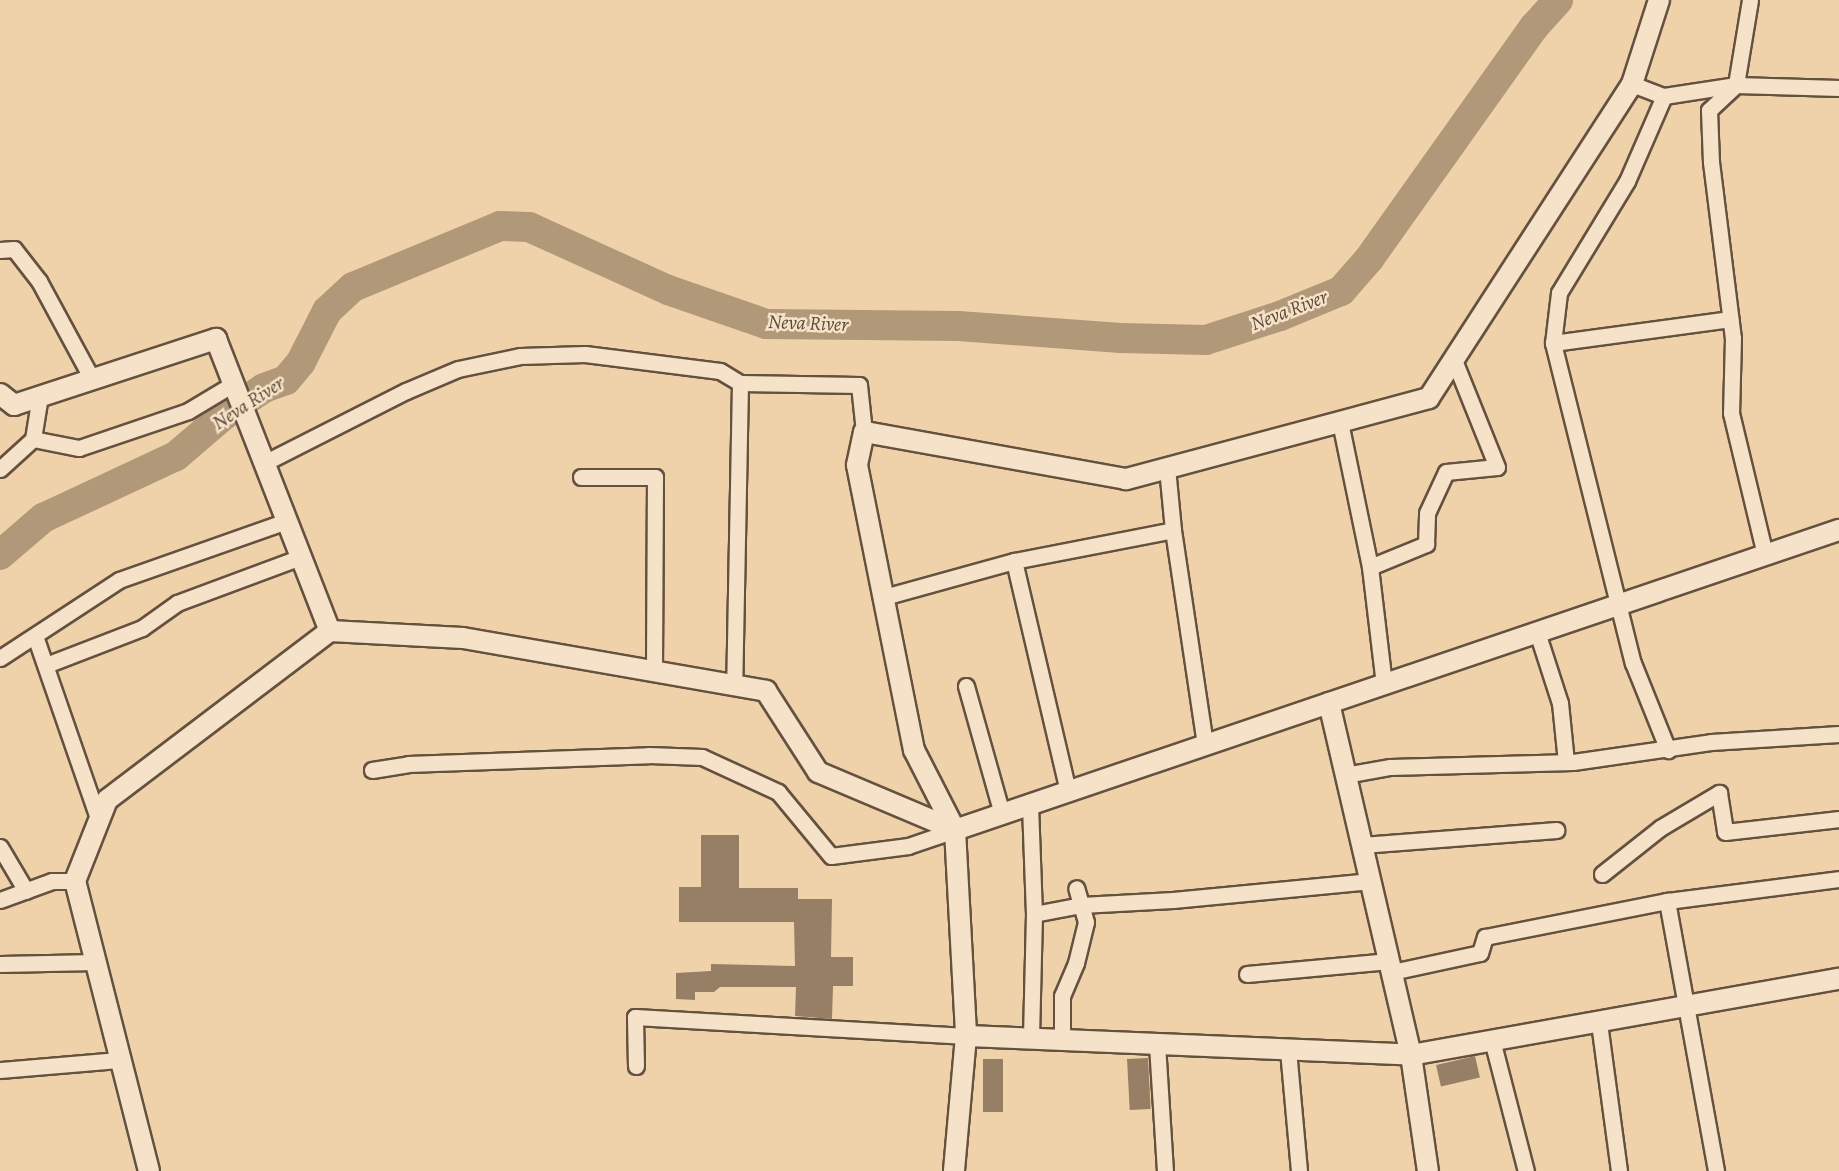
<!DOCTYPE html>
<style>
body{margin:0}
#map{position:relative;width:1839px;height:1171px;overflow:hidden;background:#f0d2aa;font-family:Alegreya,serif}
div>[style]{position:absolute}
.river>*{height:30px;margin:-15px;padding:0 15px;transform-origin:15px;border-radius:15px;background:#b19879}
.building>*{inset:0;background:#977f65;transform-origin:0 0}
.roads{filter:drop-shadow(2px 0 #64513f) drop-shadow(-2px 0 #64513f) drop-shadow(0 2px #64513f) drop-shadow(0 -2px #64513f)}
.minor>*{height:15px;margin:-7.5px;padding:0 7.5px;transform-origin:7.5px;border-radius:7.5px;background:#f5e2c8}
.tertiary>*{height:20px;margin:-10px;padding:0 10px;transform-origin:10px;border-radius:10px;background:#f5e2c8}
span{translate:-50% -50%;white-space:nowrap;text-align:center;line-height:1.15;-webkit-text-stroke:5px #f5e2c8;paint-order:stroke}
.water-label{font-size:20px;color:#5b4837;font-style:italic}
</style>
<div id="map">
<div class="river">
<i style="left:0;top:555px;width:57px;rotate:-40.7deg"></i>
<i style="left:43px;top:518px;width:147px;rotate:-25deg"></i>
<i style="left:176px;top:456px;width:63px;rotate:-40.5deg"></i>
<i style="left:224px;top:415px;width:48px;rotate:-34deg"></i>
<i style="left:264px;top:388px;width:23px;rotate:-20deg"></i>
<i style="left:286px;top:380px;width:23px;rotate:-50deg"></i>
<i style="left:301px;top:362px;width:57px;rotate:-63deg"></i>
<i style="left:327px;top:311px;width:35px;rotate:-43deg"></i>
<i style="left:353px;top:287px;width:159px;rotate:-22.5deg"></i>
<i style="left:500px;top:226px;width:29px;rotate:2deg"></i>
<i style="left:529px;top:227px;width:153px;rotate:24.4deg"></i>
<i style="left:668px;top:290px;width:104px;rotate:19.1deg"></i>
<i style="left:766px;top:324px;width:192px;rotate:0.6deg"></i>
<i style="left:958px;top:326px;width:163px;rotate:4.2deg"></i>
<i style="left:1121px;top:338px;width:85px;rotate:1.3deg"></i>
<i style="left:1206px;top:340px;width:78px;rotate:-18deg"></i>
<i style="left:1280px;top:316px;width:66px;rotate:-22.3deg"></i>
<i style="left:1341px;top:291px;width:43px;rotate:-48.8deg"></i>
<i style="left:1369px;top:259px;width:285px;rotate:-54.6deg"></i>
<i style="left:1534px;top:27px;width:36px;rotate:-48deg"></i>
</div>
<div class="building">
<i style="clip-path:polygon(701px 835px,739px 835px,739px 888px,798px 888px,798px 899px,832px 899px,831px 957px,853px 957px,853px 986px,833px 986px,832px 1019px,795px 1016px,796px 987px,720px 987px,714px 992px,695px 992px,695px 1000px,676px 999px,676px 973px,711px 971px,711px 964px,795px 966px,794px 922px,679px 922px,679px 887px,701px 887px)"></i>
<i style="left:1475px;top:1056px;width:22px;height:40px;rotate:77deg"></i>
<i style="left:1148px;top:1058px;width:51px;height:21px;rotate:87deg"></i>
<i style="left:983px;top:1059px;width:20px;height:53px"></i>
</div>
<div class="roads">
<div class="minor">
<i style="left:1750px;top:0;width:86px;rotate:99.4deg"></i>
<i style="left:1736px;top:85px;width:37px;rotate:137deg"></i>
<i style="left:1709px;top:110px;width:52px;rotate:87.8deg"></i>
<i style="left:1711px;top:162px;width:177px;rotate:82.9deg"></i>
<i style="left:1733px;top:338px;width:75px;rotate:91.5deg"></i>
<i style="left:1731px;top:413px;width:146px;rotate:76.5deg"></i>
<i style="left:1632px;top:84px;width:34px;rotate:21deg"></i>
<i style="left:1664px;top:96px;width:93px;rotate:113.5deg"></i>
<i style="left:1627px;top:181px;width:131px;rotate:121.3deg"></i>
<i style="left:1559px;top:293px;width:50px;rotate:96.8deg"></i>
<i style="left:1553px;top:343px;width:179px;rotate:-7.7deg"></i>
<i style="left:1664px;top:96px;width:73px;rotate:-8.7deg"></i>
<i style="left:1736px;top:85px;width:103px;rotate:1.7deg"></i>
<i style="left:0;top:250px;width:14px;rotate:-4deg"></i>
<i style="left:14px;top:249px;width:41px;rotate:52deg"></i>
<i style="left:39px;top:281px;width:111px;rotate:61.6deg"></i>
<i style="left:1553px;top:343px;width:330px;rotate:76deg"></i>
<i style="left:1633px;top:663px;width:94px;rotate:68.1deg"></i>
<i style="left:740px;top:383px;width:119px;rotate:1deg"></i>
<i style="left:859px;top:385px;width:47px;rotate:83.9deg"></i>
<i style="left:1340px;top:422px;width:148px;rotate:78.3deg"></i>
<i style="left:1370px;top:567px;width:119px;rotate:83.2deg"></i>
<i style="left:33px;top:439px;width:47px;rotate:11.1deg"></i>
<i style="left:79px;top:448px;width:115px;rotate:-18.7deg"></i>
<i style="left:188px;top:411px;width:52px;rotate:-31deg"></i>
<i style="left:264px;top:463px;width:159px;rotate:-26.9deg"></i>
<i style="left:406px;top:391px;width:56px;rotate:-22.9deg"></i>
<i style="left:458px;top:369px;width:63px;rotate:-11.8deg"></i>
<i style="left:520px;top:356px;width:65px;rotate:-1.8deg"></i>
<i style="left:585px;top:354px;width:136px;rotate:7.2deg"></i>
<i style="left:720px;top:371px;width:23px;rotate:31deg"></i>
<i style="left:740px;top:383px;width:303px;rotate:91.1deg"></i>
<i style="left:0;top:469px;width:45px;rotate:-42.3deg"></i>
<i style="left:33px;top:439px;width:44px;rotate:-80.8deg"></i>
<i style="left:581px;top:477px;width:74px"></i>
<i style="left:655px;top:477px;width:194px;rotate:90.3deg"></i>
<i style="left:1173px;top:530px;width:217px;rotate:81.5deg"></i>
<i style="left:1014px;top:561px;width:162px;rotate:-11deg"></i>
<i style="left:1173px;top:530px;width:62px;rotate:-95.5deg"></i>
<i style="left:1370px;top:567px;width:61px;rotate:-22.3deg"></i>
<i style="left:1426px;top:544px;width:31px;rotate:-88deg"></i>
<i style="left:1427px;top:513px;width:45px;rotate:-65.1deg"></i>
<i style="left:1446px;top:472px;width:51px;rotate:-5.6deg"></i>
<i style="left:1497px;top:467px;width:115px;rotate:-111.9deg"></i>
<i style="left:884px;top:597px;width:135px;rotate:-15.5deg"></i>
<i style="left:1014px;top:561px;width:237px;rotate:76.8deg"></i>
<i style="left:1537px;top:632px;width:75px;rotate:72.1deg"></i>
<i style="left:1560px;top:703px;width:59px;rotate:84.2deg"></i>
<i style="left:35px;top:636px;width:196px;rotate:70.9deg"></i>
<i style="left:0;top:658px;width:142px;rotate:-33.2deg"></i>
<i style="left:119px;top:580px;width:178px;rotate:-19.4deg"></i>
<i style="left:46px;top:665px;width:103px;rotate:-21.1deg"></i>
<i style="left:142px;top:628px;width:43px;rotate:-35.5deg"></i>
<i style="left:177px;top:603px;width:132px;rotate:-20.4deg"></i>
<i style="left:966px;top:686px;width:133px;rotate:74.3deg"></i>
<i style="left:372px;top:770px;width:36px;rotate:-9deg"></i>
<i style="left:408px;top:764px;width:241px;rotate:-2.1deg"></i>
<i style="left:649px;top:755px;width:53px;rotate:2.2deg"></i>
<i style="left:702px;top:757px;width:84px;rotate:24.7deg"></i>
<i style="left:778px;top:792px;width:83px;rotate:50.4deg"></i>
<i style="left:831px;top:856px;width:78px;rotate:-7.4deg"></i>
<i style="left:908px;top:846px;width:50px;rotate:-18.8deg"></i>
<i style="left:1345px;top:775px;width:46px;rotate:-10.1deg"></i>
<i style="left:1390px;top:767px;width:183px;rotate:-1.6deg"></i>
<i style="left:1573px;top:762px;width:139px;rotate:-8.2deg"></i>
<i style="left:1711px;top:742px;width:128px;rotate:-3.6deg"></i>
<i style="left:1030px;top:805px;width:109px;rotate:87.9deg"></i>
<i style="left:1034px;top:914px;width:124px;rotate:91.4deg"></i>
<i style="left:1362px;top:845px;width:195px;rotate:-4.4deg"></i>
<i style="left:0;top:847px;width:51px;rotate:59.4deg"></i>
<i style="left:1602px;top:874px;width:74px;rotate:-38.4deg"></i>
<i style="left:1660px;top:828px;width:69px;rotate:-30.7deg"></i>
<i style="left:1719px;top:793px;width:39px;rotate:81deg"></i>
<i style="left:1725px;top:832px;width:115px;rotate:-6.5deg"></i>
<i style="left:0;top:900px;width:55px;rotate:-20.1deg"></i>
<i style="left:52px;top:881px;width:23px"></i>
<i style="left:1667px;top:901px;width:274px;rotate:79.7deg"></i>
<i style="left:1034px;top:914px;width:48px;rotate:-10.8deg"></i>
<i style="left:1081px;top:905px;width:92px;rotate:-3.1deg"></i>
<i style="left:1173px;top:900px;width:199px;rotate:-5.5deg"></i>
<i style="left:0;top:964px;width:96px;rotate:-1.2deg"></i>
<i style="left:1392px;top:972px;width:90px;rotate:-12.2deg"></i>
<i style="left:1480px;top:953px;width:17px;rotate:-73deg"></i>
<i style="left:1485px;top:937px;width:186px;rotate:-11.2deg"></i>
<i style="left:1667px;top:901px;width:173px;rotate:-7.3deg"></i>
<i style="left:1247px;top:974px;width:143px;rotate:-5.2deg"></i>
<i style="left:1599px;top:1023px;width:149px;rotate:82.3deg"></i>
<i style="left:1062px;top:1040px;width:44px;rotate:-90deg"></i>
<i style="left:1062px;top:996px;width:36px;rotate:-67deg"></i>
<i style="left:1076px;top:963px;width:42px;rotate:-76.3deg"></i>
<i style="left:1086px;top:922px;width:35px;rotate:-106deg"></i>
<i style="left:1492px;top:1040px;width:135px;rotate:75.5deg"></i>
<i style="left:1157px;top:1044px;width:127px;rotate:86.4deg"></i>
<i style="left:1288px;top:1050px;width:121px;rotate:84.8deg"></i>
<i style="left:636px;top:1066px;width:49px;rotate:-91.2deg"></i>
<i style="left:635px;top:1017px;width:332px;rotate:3.3deg"></i>
<i style="left:0;top:1070px;width:120px;rotate:-4.8deg"></i>
</div>
<div class="tertiary">
<i style="left:1659px;top:0;width:88px;rotate:107.8deg"></i>
<i style="left:1632px;top:84px;width:374px;rotate:122.9deg"></i>
<i style="left:1429px;top:398px;width:314px;rotate:165deg"></i>
<i style="left:1126px;top:479px;width:266px;rotate:-169.8deg"></i>
<i style="left:864px;top:432px;width:34px;rotate:102deg"></i>
<i style="left:857px;top:465px;width:291px;rotate:78.7deg"></i>
<i style="left:914px;top:750px;width:90px;rotate:62.9deg"></i>
<i style="left:955px;top:830px;width:934px;rotate:-18.75deg"></i>
<i style="left:0;top:394px;width:18px;rotate:38deg"></i>
<i style="left:14px;top:405px;width:213px;rotate:-18.1deg"></i>
<i style="left:216px;top:339px;width:313px;rotate:68.7deg"></i>
<i style="left:1329px;top:703px;width:361px;rotate:76.9deg"></i>
<i style="left:1411px;top:1055px;width:117px;rotate:81.7deg"></i>
<i style="left:966px;top:1036px;width:445px;rotate:2.4deg"></i>
<i style="left:1411px;top:1055px;width:435px;rotate:-10.1deg"></i>
<i style="left:149px;top:1171px;width:299px;rotate:-104.3deg"></i>
<i style="left:75px;top:881px;width:87px;rotate:-68.4deg"></i>
<i style="left:107px;top:800px;width:280px;rotate:-37.2deg"></i>
<i style="left:330px;top:631px;width:133px;rotate:3deg"></i>
<i style="left:463px;top:638px;width:308px;rotate:9.9deg"></i>
<i style="left:766px;top:691px;width:96px;rotate:57.3deg"></i>
<i style="left:818px;top:772px;width:149px;rotate:22.9deg"></i>
<i style="left:955px;top:830px;width:206px;rotate:86.9deg"></i>
<i style="left:966px;top:1036px;width:136px;rotate:95.1deg"></i>
</div>
</div>
<div class="water-label">
<span style="left:1289px;top:310px;rotate:-21deg">Neva River</span>
<span style="left:808px;top:323px;rotate:2deg">Neva River</span>
<span style="left:248px;top:403px;rotate:-33deg">Neva River</span>
</div>
</div>
